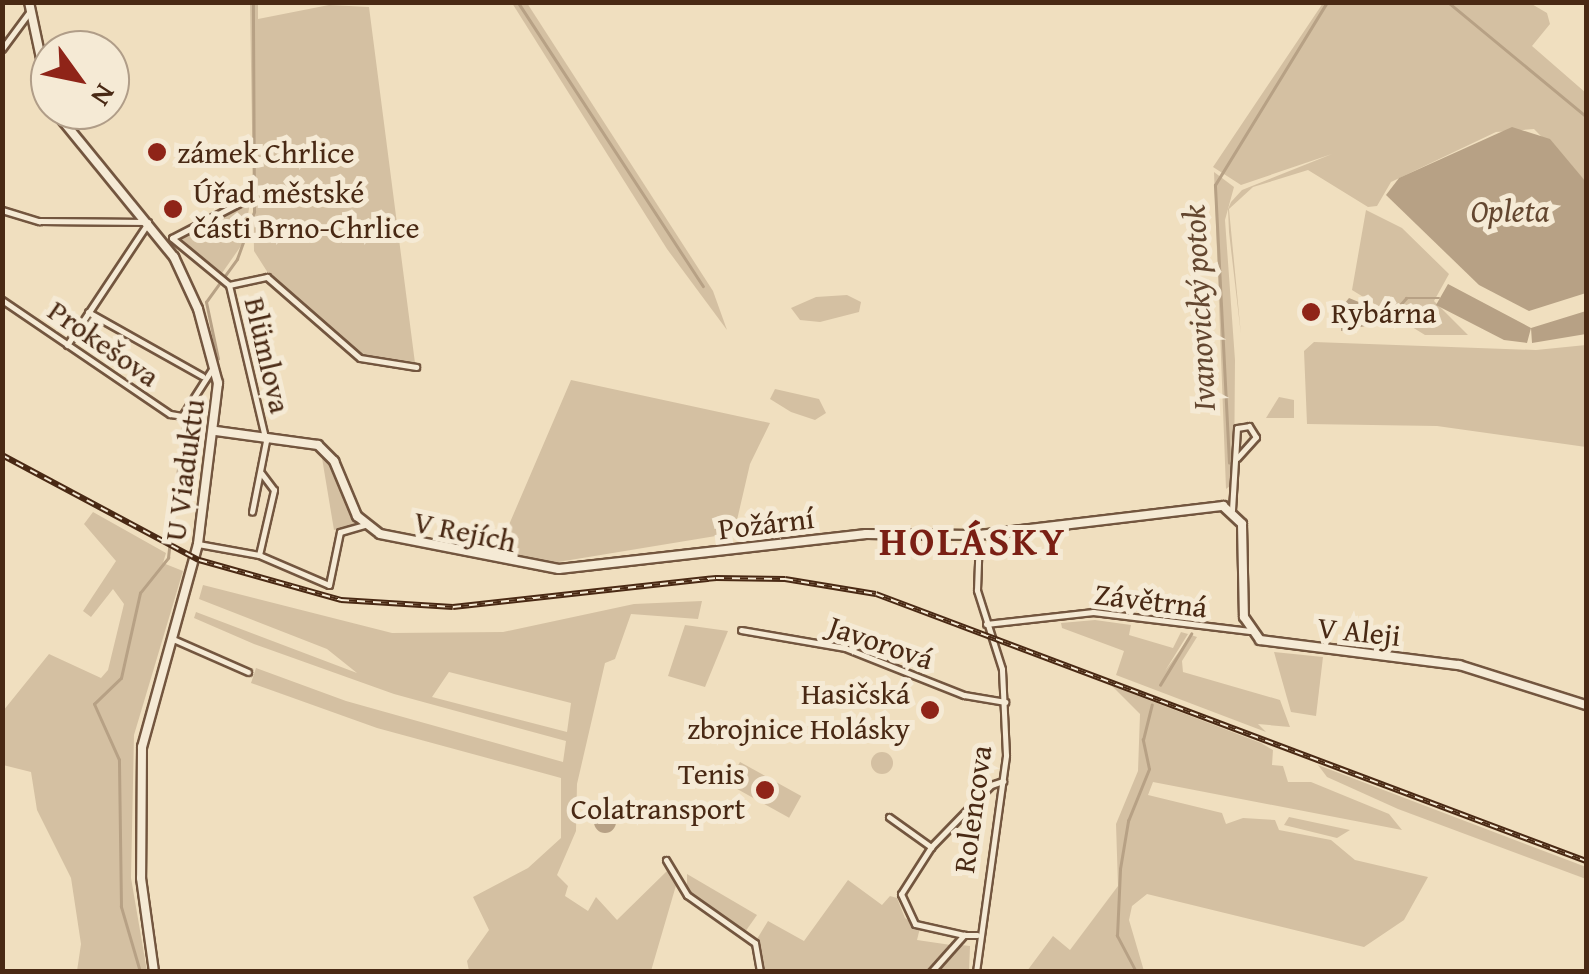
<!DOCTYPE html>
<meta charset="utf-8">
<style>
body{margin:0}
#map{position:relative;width:1589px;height:974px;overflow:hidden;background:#f0dfbf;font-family:"Gentium Book Plus",serif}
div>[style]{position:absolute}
.green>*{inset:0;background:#d4c0a2;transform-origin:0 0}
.round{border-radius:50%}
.water>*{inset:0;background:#b7a185}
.stream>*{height:2.5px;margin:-1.25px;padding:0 1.25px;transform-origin:1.25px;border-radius:1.25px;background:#b7a185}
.roads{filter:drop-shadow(2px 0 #73563f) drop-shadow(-2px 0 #73563f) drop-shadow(0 2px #73563f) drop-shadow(0 -2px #73563f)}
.street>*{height:5px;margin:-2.5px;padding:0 2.5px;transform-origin:2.5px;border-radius:2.5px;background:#f5ead5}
.secondary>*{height:8px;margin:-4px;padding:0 4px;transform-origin:4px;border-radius:4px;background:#f5ead5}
.rail>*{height:6px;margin-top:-3px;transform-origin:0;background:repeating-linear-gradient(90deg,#f5ead5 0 8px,#492914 0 16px);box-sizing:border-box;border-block:2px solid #492914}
.dots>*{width:28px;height:28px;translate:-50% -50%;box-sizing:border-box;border:5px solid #f5ead5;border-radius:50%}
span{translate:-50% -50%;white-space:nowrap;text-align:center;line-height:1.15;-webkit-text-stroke:10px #f5ead5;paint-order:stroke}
.poi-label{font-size:30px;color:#492914}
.left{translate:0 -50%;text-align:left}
.right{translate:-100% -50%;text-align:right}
.street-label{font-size:30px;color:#492914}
.water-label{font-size:32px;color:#644730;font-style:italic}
.district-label{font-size:40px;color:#7a1f14;font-weight:700;letter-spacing:2.5px}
.frame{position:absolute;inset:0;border:5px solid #492914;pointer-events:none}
.north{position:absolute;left:30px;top:30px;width:100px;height:100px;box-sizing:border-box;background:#f5ead5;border:2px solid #b09d88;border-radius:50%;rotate:123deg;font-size:28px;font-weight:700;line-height:40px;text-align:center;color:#492914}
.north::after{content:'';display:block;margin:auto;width:35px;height:45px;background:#8f2418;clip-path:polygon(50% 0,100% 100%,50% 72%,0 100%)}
</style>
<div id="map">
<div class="green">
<i style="clip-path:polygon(250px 3px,258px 3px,258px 19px,329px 5px,369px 7px,415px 363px,363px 356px,350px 348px,268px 273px,254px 251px)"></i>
<i style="clip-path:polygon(512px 3px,527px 3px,713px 291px,727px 330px,667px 249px)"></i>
<i style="clip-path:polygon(1323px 3px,1530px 3px,1547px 13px,1550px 24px,1532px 46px,1586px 93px,1586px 182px,1534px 129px,1496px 132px,1391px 182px,1377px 206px,1368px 207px,1308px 170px,1253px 187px,1229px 209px,1241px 335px,1229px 232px,1228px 209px,1231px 202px,1242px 190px,1332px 154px,1241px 185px,1213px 167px)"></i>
<i style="clip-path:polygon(1214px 172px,1234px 187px,1225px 220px,1235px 360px,1234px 483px,1226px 489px)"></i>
<i style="clip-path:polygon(251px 197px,243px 243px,220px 276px,181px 238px)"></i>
<i style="clip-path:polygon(1366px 210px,1402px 228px,1449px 274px,1434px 301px,1468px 335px,1425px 335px,1352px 290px)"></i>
<i style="clip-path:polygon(847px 295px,861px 302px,859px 312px,820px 322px,800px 320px,791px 308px,816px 297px)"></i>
<i style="clip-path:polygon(1314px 342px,1536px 350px,1586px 345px,1586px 447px,1437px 426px,1307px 424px,1304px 351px)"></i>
<i style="clip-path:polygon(571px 380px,770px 423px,750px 464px,734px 533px,546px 564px,496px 555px)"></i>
<i style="clip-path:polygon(775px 389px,819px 399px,826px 413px,815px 420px,791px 412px,770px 399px)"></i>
<i style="clip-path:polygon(1279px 397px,1294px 400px,1294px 418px,1266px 418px)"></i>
<i style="clip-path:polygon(321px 452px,332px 466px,355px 525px,334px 530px)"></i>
<i style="clip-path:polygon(93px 512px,166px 553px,163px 563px,183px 571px,134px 735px,131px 878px,147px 971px,77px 971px,81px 944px,71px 878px,37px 810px,31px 772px,3px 765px,3px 711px,49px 654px,101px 678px,108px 670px,124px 604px,113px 589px,91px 617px,83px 611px,116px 561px,84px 524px)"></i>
<i style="clip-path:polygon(evenodd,203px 585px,392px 633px,503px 632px,634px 604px,702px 601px,698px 619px,631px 614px,615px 659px,605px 663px,577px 784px,576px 831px,557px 875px,568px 886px,565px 896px,588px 911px,596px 897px,617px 920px,667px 871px,677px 882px,651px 971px,469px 971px,467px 961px,489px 930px,473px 897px,528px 868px,561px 838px,561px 778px,377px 728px,251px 683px,256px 668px,346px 701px,563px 762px,566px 741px,394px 694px,254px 644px,194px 618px,196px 612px,357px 673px,327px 649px,199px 599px,203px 585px,449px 672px,571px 703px,567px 732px,432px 697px,449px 672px)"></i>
<i style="clip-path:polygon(1095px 620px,1131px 625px,1129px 635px,1173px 648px,1181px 632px,1188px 634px,1165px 671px,1191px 635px,1197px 637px,1182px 661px,1183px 672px,1280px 700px,1290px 727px,1258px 724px,1266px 732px,1116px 675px,1124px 651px,1062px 628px,1061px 623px)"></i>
<i style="clip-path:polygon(685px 625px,728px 631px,705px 687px,668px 676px)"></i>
<i style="clip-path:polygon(1274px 652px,1323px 657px,1316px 716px,1291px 712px)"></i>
<i style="clip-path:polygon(1112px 686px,1261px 743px,1273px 750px,1272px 765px,1283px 766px,1288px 782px,1311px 782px,1389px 814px,1402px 830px,1153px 782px,1148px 795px,1222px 813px,1226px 824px,1243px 818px,1275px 820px,1279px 830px,1331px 840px,1355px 860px,1428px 877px,1404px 920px,1364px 947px,1147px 894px,1132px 906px,1129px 920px,1144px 971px,1027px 971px,1053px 936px,1070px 950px,1118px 886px,1116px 824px,1138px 771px,1140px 714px)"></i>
<i class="round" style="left:871px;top:752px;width:22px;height:22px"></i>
<i style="left:740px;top:762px;width:70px;height:25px;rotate:29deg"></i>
<i style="clip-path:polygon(1318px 765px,1586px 867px,1586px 879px,1398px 809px,1327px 777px)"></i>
<i style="clip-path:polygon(1289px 817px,1350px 830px,1337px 838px,1284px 825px)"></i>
<i style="clip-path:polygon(687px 874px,757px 915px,745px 932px,687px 891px)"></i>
<i style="clip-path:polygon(848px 880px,882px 905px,890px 896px,897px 898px,905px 918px,920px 928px,917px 940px,951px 945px,927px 971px,763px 972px,757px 939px,768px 921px,804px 941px)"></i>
<i style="clip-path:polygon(961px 945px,970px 946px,969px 971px,936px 971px)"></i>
</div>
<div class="water">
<i style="clip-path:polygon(1512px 127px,1550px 139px,1586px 182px,1586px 293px,1529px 311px,1479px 285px,1386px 195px,1399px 178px)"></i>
<i style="clip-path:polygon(1448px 284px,1531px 328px,1586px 311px,1586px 334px,1532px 343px,1531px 328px,1527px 343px,1504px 340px,1436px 305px)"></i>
<i style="clip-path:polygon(1349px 298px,1388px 314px,1390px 321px,1341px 331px,1341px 308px)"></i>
<i class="round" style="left:594px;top:811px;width:22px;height:22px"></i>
</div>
<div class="stream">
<i style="left:518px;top:2px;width:339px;rotate:56.9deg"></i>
<i style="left:1448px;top:2px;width:179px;rotate:39.6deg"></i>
<i style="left:1390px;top:316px;width:24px;rotate:-48deg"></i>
<i style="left:1406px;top:298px;width:33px"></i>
<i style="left:218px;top:359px;width:58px;rotate:-101.9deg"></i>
<i style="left:206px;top:302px;width:53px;rotate:-54.2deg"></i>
<i style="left:237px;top:259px;width:50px;rotate:-70.1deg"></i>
<i style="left:254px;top:212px;width:210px;rotate:-90.3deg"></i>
<i style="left:202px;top:389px;width:13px;rotate:-48deg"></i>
<i style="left:1229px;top:463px;width:278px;rotate:-92.9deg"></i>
<i style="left:1215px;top:185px;width:215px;rotate:-58.5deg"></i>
<i style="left:1160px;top:685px;width:60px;rotate:-58.7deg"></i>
<i style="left:140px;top:972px;width:68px;rotate:-106.3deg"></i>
<i style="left:121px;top:907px;width:147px;rotate:-90.8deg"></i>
<i style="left:119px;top:760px;width:61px;rotate:-114.1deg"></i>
<i style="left:94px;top:704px;width:37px;rotate:-44deg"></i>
<i style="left:121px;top:678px;width:87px;rotate:-77.4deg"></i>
<i style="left:140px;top:593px;width:45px;rotate:-51.3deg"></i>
<i style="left:168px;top:558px;width:134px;rotate:-83.6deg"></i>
<i style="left:183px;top:425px;width:34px;rotate:-63deg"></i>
<i style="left:1136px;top:972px;width:41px;rotate:-117.8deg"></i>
<i style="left:1117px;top:936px;width:67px;rotate:-87.4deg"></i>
<i style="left:1120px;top:869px;width:49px;rotate:-80.5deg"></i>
<i style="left:1128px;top:821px;width:56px;rotate:-68deg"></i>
<i style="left:1149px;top:769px;width:30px;rotate:-102deg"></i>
<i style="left:1143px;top:740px;width:36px;rotate:-76deg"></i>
</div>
<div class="roads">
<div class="street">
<i style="left:2px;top:49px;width:47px;rotate:-53.6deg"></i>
<i style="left:2px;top:210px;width:39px;rotate:17deg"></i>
<i style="left:39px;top:221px;width:109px;rotate:0.5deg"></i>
<i style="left:172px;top:238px;width:74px;rotate:39.5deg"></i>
<i style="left:229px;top:285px;width:39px;rotate:-12deg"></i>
<i style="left:267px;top:277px;width:123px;rotate:41.1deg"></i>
<i style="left:360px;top:358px;width:57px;rotate:9.1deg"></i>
<i style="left:172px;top:238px;width:89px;rotate:-27.4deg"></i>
<i style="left:229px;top:285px;width:160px;rotate:76.7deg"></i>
<i style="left:266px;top:441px;width:72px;rotate:101.2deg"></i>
<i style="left:2px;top:300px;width:203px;rotate:34.2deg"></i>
<i style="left:170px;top:414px;width:12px;rotate:9deg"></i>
<i style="left:182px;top:416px;width:59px;rotate:-57.4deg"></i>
<i style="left:88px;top:312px;width:131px;rotate:29.3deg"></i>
<i style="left:67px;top:345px;width:146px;rotate:-56.4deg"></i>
<i style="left:1232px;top:510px;width:82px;rotate:-86.5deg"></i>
<i style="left:1237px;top:428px;width:12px;rotate:-9deg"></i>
<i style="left:1249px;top:426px;width:13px;rotate:58deg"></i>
<i style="left:1256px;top:437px;width:28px;rotate:132deg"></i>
<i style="left:198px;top:544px;width:62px;rotate:10.2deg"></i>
<i style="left:259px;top:555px;width:76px;rotate:23.2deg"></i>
<i style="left:329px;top:585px;width:54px;rotate:-78.3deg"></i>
<i style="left:340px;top:532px;width:26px;rotate:-16deg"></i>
<i style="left:259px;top:555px;width:67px;rotate:-77deg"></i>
<i style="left:274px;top:490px;width:21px;rotate:-127deg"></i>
<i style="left:986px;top:624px;width:108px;rotate:-6.4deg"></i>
<i style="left:1093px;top:612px;width:158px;rotate:6.9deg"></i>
<i style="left:741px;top:630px;width:106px;rotate:9.8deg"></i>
<i style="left:845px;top:648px;width:128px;rotate:21.6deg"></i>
<i style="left:964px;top:695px;width:42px;rotate:9.7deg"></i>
<i style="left:173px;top:639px;width:82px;rotate:23.7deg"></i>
<i style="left:889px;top:817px;width:52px;rotate:35.5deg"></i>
<i style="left:666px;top:860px;width:41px;rotate:59deg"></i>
<i style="left:687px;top:895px;width:83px;rotate:35.2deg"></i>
<i style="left:755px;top:943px;width:29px;rotate:80deg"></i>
<i style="left:964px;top:935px;width:50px;rotate:-167.3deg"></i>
<i style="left:915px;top:924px;width:33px;rotate:-115deg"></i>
<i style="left:901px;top:894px;width:56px;rotate:-57.4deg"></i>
<i style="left:931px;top:847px;width:86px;rotate:-45.9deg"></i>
<i style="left:991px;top:785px;width:13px;rotate:-18deg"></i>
<i style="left:931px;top:972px;width:50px;rotate:-48.3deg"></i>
<i style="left:964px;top:935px;width:13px"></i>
<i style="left:976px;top:972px;width:219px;rotate:-82.1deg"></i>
<i style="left:1006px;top:755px;width:86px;rotate:-92.7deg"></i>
<i style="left:1002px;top:669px;width:83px;rotate:-107.6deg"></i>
<i style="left:977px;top:590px;width:54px;rotate:-87.9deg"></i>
</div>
<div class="secondary">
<i style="left:29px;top:2px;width:101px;rotate:78deg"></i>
<i style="left:54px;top:110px;width:190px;rotate:50.8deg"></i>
<i style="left:174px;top:257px;width:57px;rotate:65.2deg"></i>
<i style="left:198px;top:309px;width:77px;rotate:74.9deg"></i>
<i style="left:218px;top:383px;width:162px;rotate:97.1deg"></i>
<i style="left:198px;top:544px;width:211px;rotate:105.4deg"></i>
<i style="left:142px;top:747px;width:131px;rotate:90.4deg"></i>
<i style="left:141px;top:878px;width:95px;rotate:82.1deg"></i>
<i style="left:216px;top:431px;width:103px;rotate:7.8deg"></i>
<i style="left:318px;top:445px;width:23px;rotate:45deg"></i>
<i style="left:334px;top:461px;width:60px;rotate:67.3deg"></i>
<i style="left:357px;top:516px;width:29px;rotate:38deg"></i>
<i style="left:380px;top:534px;width:182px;rotate:11.1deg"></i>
<i style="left:559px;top:569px;width:309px;rotate:-6.5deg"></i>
<i style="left:866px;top:534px;width:113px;rotate:0.5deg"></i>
<i style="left:979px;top:535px;width:246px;rotate:-6.8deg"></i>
<i style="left:1223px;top:506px;width:26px;rotate:43deg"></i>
<i style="left:1242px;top:524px;width:93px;rotate:88.8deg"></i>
<i style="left:1244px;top:617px;width:28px;rotate:55deg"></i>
<i style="left:1260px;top:640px;width:201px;rotate:7.2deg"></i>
<i style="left:1459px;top:665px;width:133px;rotate:17.5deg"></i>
</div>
</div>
<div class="rail">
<i style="left:2px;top:455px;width:223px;rotate:28.1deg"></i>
<i style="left:199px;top:560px;width:148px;rotate:15.7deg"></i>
<i style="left:341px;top:600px;width:112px;rotate:3.6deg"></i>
<i style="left:453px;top:607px;width:265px;rotate:-6.3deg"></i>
<i style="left:716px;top:578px;width:69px;rotate:0.8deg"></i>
<i style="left:785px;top:579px;width:92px;rotate:9.4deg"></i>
<i style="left:876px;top:594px;width:759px;rotate:20.61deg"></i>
</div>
<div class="dots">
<i style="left:157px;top:152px;background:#8f2418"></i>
<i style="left:173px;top:209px;background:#8f2418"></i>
<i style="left:1311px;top:312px;background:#8f2418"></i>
<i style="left:930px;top:710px;background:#8f2418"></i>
<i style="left:765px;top:790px;background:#8f2418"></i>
</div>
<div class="poi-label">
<span class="left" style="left:177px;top:152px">zámek Chrlice</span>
<span class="left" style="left:193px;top:209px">Úřad městské<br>části Brno-Chrlice</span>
<span class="left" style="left:1331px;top:312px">Rybárna</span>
<span class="right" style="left:910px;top:710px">Hasičská<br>zbrojnice Holásky</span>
<span class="right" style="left:745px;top:790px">Tenis<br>Colatransport</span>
</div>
<div class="street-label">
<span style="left:104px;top:343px;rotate:35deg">Prokešova</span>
<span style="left:268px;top:355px;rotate:77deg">Blümlova</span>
<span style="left:184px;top:470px;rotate:-82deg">U Viaduktu</span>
<span style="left:766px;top:523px;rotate:-7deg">Požární</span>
<span style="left:465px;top:531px;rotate:12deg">V Rejích</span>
<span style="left:1151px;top:600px;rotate:7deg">Závětrná</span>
<span style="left:1359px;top:631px;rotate:6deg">V Aleji</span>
<span style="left:881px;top:642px;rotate:19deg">Javorová</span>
<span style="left:972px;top:809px;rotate:-82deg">Rolencova</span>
</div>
<div class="water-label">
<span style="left:1510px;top:211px">Opleta</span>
<span style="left:1199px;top:308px;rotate:-93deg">Ivanovický potok</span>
</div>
<div class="district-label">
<span style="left:973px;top:541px">HOLÁSKY</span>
</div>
<div class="frame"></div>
<div class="north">N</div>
</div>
